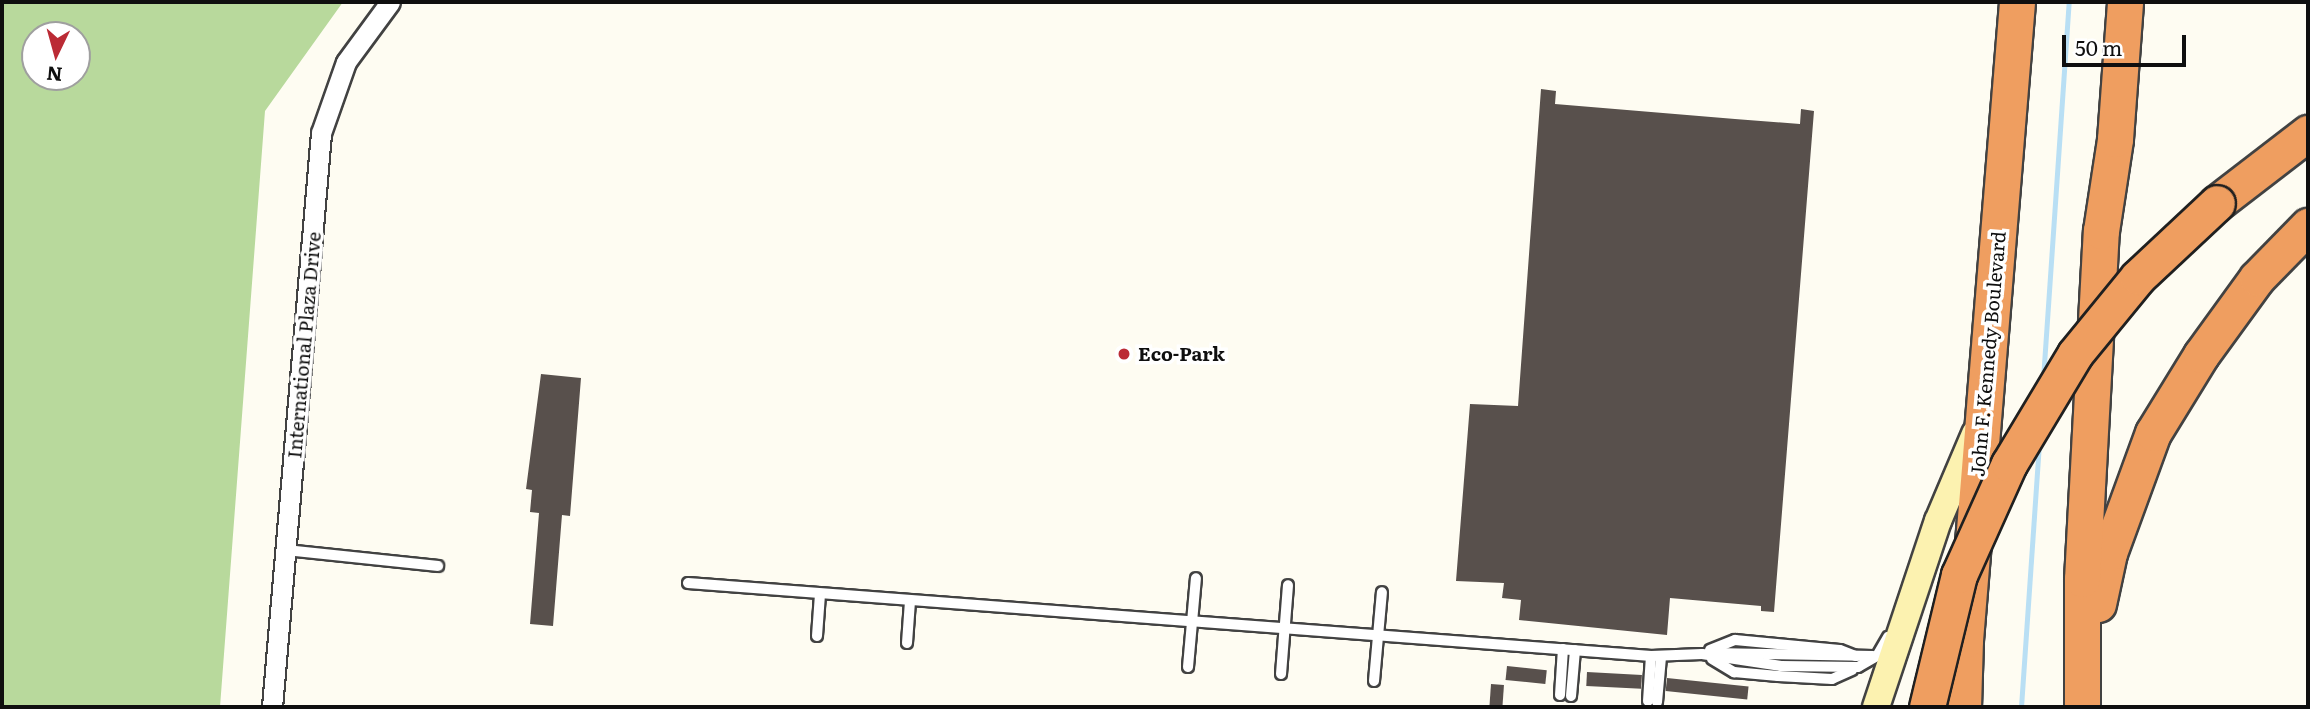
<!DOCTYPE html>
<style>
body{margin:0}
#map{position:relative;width:2310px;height:709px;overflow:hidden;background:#fefcf2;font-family:Literata,serif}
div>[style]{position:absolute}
.forest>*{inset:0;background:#b8d99c}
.stream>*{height:5px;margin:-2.5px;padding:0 2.5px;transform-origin:2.5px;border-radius:2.5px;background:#b9dff4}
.building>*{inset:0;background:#58504c;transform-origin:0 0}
.roads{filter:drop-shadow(2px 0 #424242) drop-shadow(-2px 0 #424242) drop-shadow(0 2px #424242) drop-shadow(0 -2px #424242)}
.lane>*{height:10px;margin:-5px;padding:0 5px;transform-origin:5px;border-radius:5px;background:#fff}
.street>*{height:19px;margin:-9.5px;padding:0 9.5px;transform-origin:9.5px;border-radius:9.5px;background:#fff}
.secondary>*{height:26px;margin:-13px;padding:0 13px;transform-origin:13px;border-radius:13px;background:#fcf2b0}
.highway>*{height:35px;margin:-17.5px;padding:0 17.5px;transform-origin:17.5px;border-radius:17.5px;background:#ef9e60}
.bridges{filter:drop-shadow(2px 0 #202020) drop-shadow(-2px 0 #202020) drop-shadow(0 2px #202020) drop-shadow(0 -2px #202020)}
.highway-bridge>*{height:35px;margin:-17.5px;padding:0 17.5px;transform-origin:17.5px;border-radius:17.5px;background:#ef9e60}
.dots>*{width:19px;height:19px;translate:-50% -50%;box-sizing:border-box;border:4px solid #fff;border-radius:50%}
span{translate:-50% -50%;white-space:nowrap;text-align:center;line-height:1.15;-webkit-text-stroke:7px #fff;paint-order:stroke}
.street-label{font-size:19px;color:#0f0f0f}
.poi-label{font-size:19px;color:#0f0f0f;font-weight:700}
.left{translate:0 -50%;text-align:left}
.frame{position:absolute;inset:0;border:4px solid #0f0f0f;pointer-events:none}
.north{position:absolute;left:21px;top:21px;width:70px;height:70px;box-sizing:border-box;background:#fff;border:2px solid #9f9f9f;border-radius:50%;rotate:185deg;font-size:19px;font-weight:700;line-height:28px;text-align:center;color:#0f0f0f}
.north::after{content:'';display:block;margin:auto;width:24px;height:32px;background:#bb2b35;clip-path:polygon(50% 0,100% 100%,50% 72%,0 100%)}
.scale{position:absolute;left:2062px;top:35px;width:124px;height:32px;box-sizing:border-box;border:4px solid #0f0f0f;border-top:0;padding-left:9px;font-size:21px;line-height:24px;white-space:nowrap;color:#0f0f0f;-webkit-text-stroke:5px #fff;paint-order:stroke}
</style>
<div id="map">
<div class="forest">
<i style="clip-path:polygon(evenodd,3px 2px,343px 2px,265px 111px,220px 707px,2px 707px,3px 2px,35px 35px,77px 35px,77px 77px,35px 77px,35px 35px)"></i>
</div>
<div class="stream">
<i style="left:2043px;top:379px;width:378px;rotate:-86.1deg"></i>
<i style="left:2021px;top:707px;width:263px;rotate:-86.1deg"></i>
</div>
<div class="building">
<i style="clip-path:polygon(1541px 89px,1556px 91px,1555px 104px,1735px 119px,1800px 124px,1801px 109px,1814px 111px,1774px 612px,1761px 611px,1761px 606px,1670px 598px,1667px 635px,1519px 620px,1521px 600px,1502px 598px,1504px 583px,1456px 581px,1470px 404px,1518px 406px)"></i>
<i style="clip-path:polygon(541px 374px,581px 378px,570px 516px,562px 515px,553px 626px,530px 624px,539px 513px,530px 512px,532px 490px,526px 489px)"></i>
<i style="left:1507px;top:666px;width:40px;height:14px;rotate:6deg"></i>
<i style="left:1587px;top:672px;width:55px;height:14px;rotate:3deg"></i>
<i style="left:1667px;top:678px;width:82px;height:13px;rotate:6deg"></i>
<i style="left:1491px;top:684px;width:13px;height:23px;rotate:4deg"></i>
</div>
<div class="roads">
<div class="lane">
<i style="left:286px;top:550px;width:153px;rotate:6deg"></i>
<i style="left:688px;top:583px;width:966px;rotate:4.34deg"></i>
<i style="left:1651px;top:656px;width:51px;rotate:-2.2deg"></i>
<i style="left:1702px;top:654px;width:80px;rotate:8.6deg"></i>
<i style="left:1781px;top:666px;width:77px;rotate:0.7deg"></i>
<i style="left:1858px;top:667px;width:22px;rotate:-30deg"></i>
<i style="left:1877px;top:656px;width:22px;rotate:-60deg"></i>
<i style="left:817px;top:636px;width:42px;rotate:-85.9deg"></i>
<i style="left:907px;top:643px;width:42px;rotate:-85.9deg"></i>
<i style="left:1710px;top:650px;width:27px;rotate:-22deg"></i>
<i style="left:1735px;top:640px;width:105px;rotate:5.4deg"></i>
<i style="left:1840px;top:650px;width:17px;rotate:21deg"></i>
<i style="left:1713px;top:653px;width:160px;rotate:1.1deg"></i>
<i style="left:1712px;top:659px;width:26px;rotate:31deg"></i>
<i style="left:1734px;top:672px;width:44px;rotate:5.2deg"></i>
<i style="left:1778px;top:676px;width:54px;rotate:3.2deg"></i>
<i style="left:1832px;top:679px;width:22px;rotate:-24deg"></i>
<i style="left:1188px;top:667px;width:89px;rotate:-84.9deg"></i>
<i style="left:1281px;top:674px;width:89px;rotate:-85.5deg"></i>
<i style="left:1374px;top:681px;width:89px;rotate:-84.9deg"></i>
<i style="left:1560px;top:695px;width:46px;rotate:-86.3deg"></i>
<i style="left:1571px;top:696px;width:46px;rotate:-85deg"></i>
<i style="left:1648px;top:701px;width:45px;rotate:-86.2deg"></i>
<i style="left:1657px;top:702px;width:45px;rotate:-84.9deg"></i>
</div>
<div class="street">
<i style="left:272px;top:707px;width:576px;rotate:-85.12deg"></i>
<i style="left:321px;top:133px;width:75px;rotate:-70.6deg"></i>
<i style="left:346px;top:62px;width:74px;rotate:-53.7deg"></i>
</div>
<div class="secondary">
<i style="left:1876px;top:707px;width:196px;rotate:-71.6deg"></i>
<i style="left:1938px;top:521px;width:95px;rotate:-67deg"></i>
</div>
<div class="highway">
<i style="left:2217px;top:203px;width:115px;rotate:-37.6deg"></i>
<i style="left:2098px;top:604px;width:52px;rotate:-77.8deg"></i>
<i style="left:2109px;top:553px;width:128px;rotate:-69.9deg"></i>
<i style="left:2153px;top:433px;width:92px;rotate:-58.4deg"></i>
<i style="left:2201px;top:355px;width:95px;rotate:-54deg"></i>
<i style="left:2257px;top:278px;width:73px;rotate:-45.6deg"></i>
<i style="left:1963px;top:707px;width:67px;rotate:-88.3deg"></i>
<i style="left:1965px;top:640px;width:640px;rotate:-85.34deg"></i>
<i style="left:2082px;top:707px;width:128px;rotate:-90deg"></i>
<i style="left:2082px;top:579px;width:349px;rotate:-86.9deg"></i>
<i style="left:2101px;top:231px;width:93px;rotate:-81.3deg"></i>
<i style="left:2115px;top:139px;width:137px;rotate:-85.8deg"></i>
</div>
</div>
<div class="bridges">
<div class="highway-bridge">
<i style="left:1927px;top:707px;width:136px;rotate:-76.4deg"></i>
<i style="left:1959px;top:575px;width:122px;rotate:-65.8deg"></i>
<i style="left:2009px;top:464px;width:128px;rotate:-59deg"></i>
<i style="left:2075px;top:354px;width:99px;rotate:-50.7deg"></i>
<i style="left:2138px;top:277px;width:108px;rotate:-43.1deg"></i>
</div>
</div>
<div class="dots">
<i style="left:1124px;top:354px;background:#bb2b35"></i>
</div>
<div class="street-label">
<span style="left:304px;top:345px;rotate:-85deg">International Plaza Drive</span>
<span style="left:1988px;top:354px;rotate:-85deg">John F. Kennedy Boulevard</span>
</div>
<div class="poi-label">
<span class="left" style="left:1138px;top:354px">Eco-Park</span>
</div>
<div class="frame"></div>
<div class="north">N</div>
<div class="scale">50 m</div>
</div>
